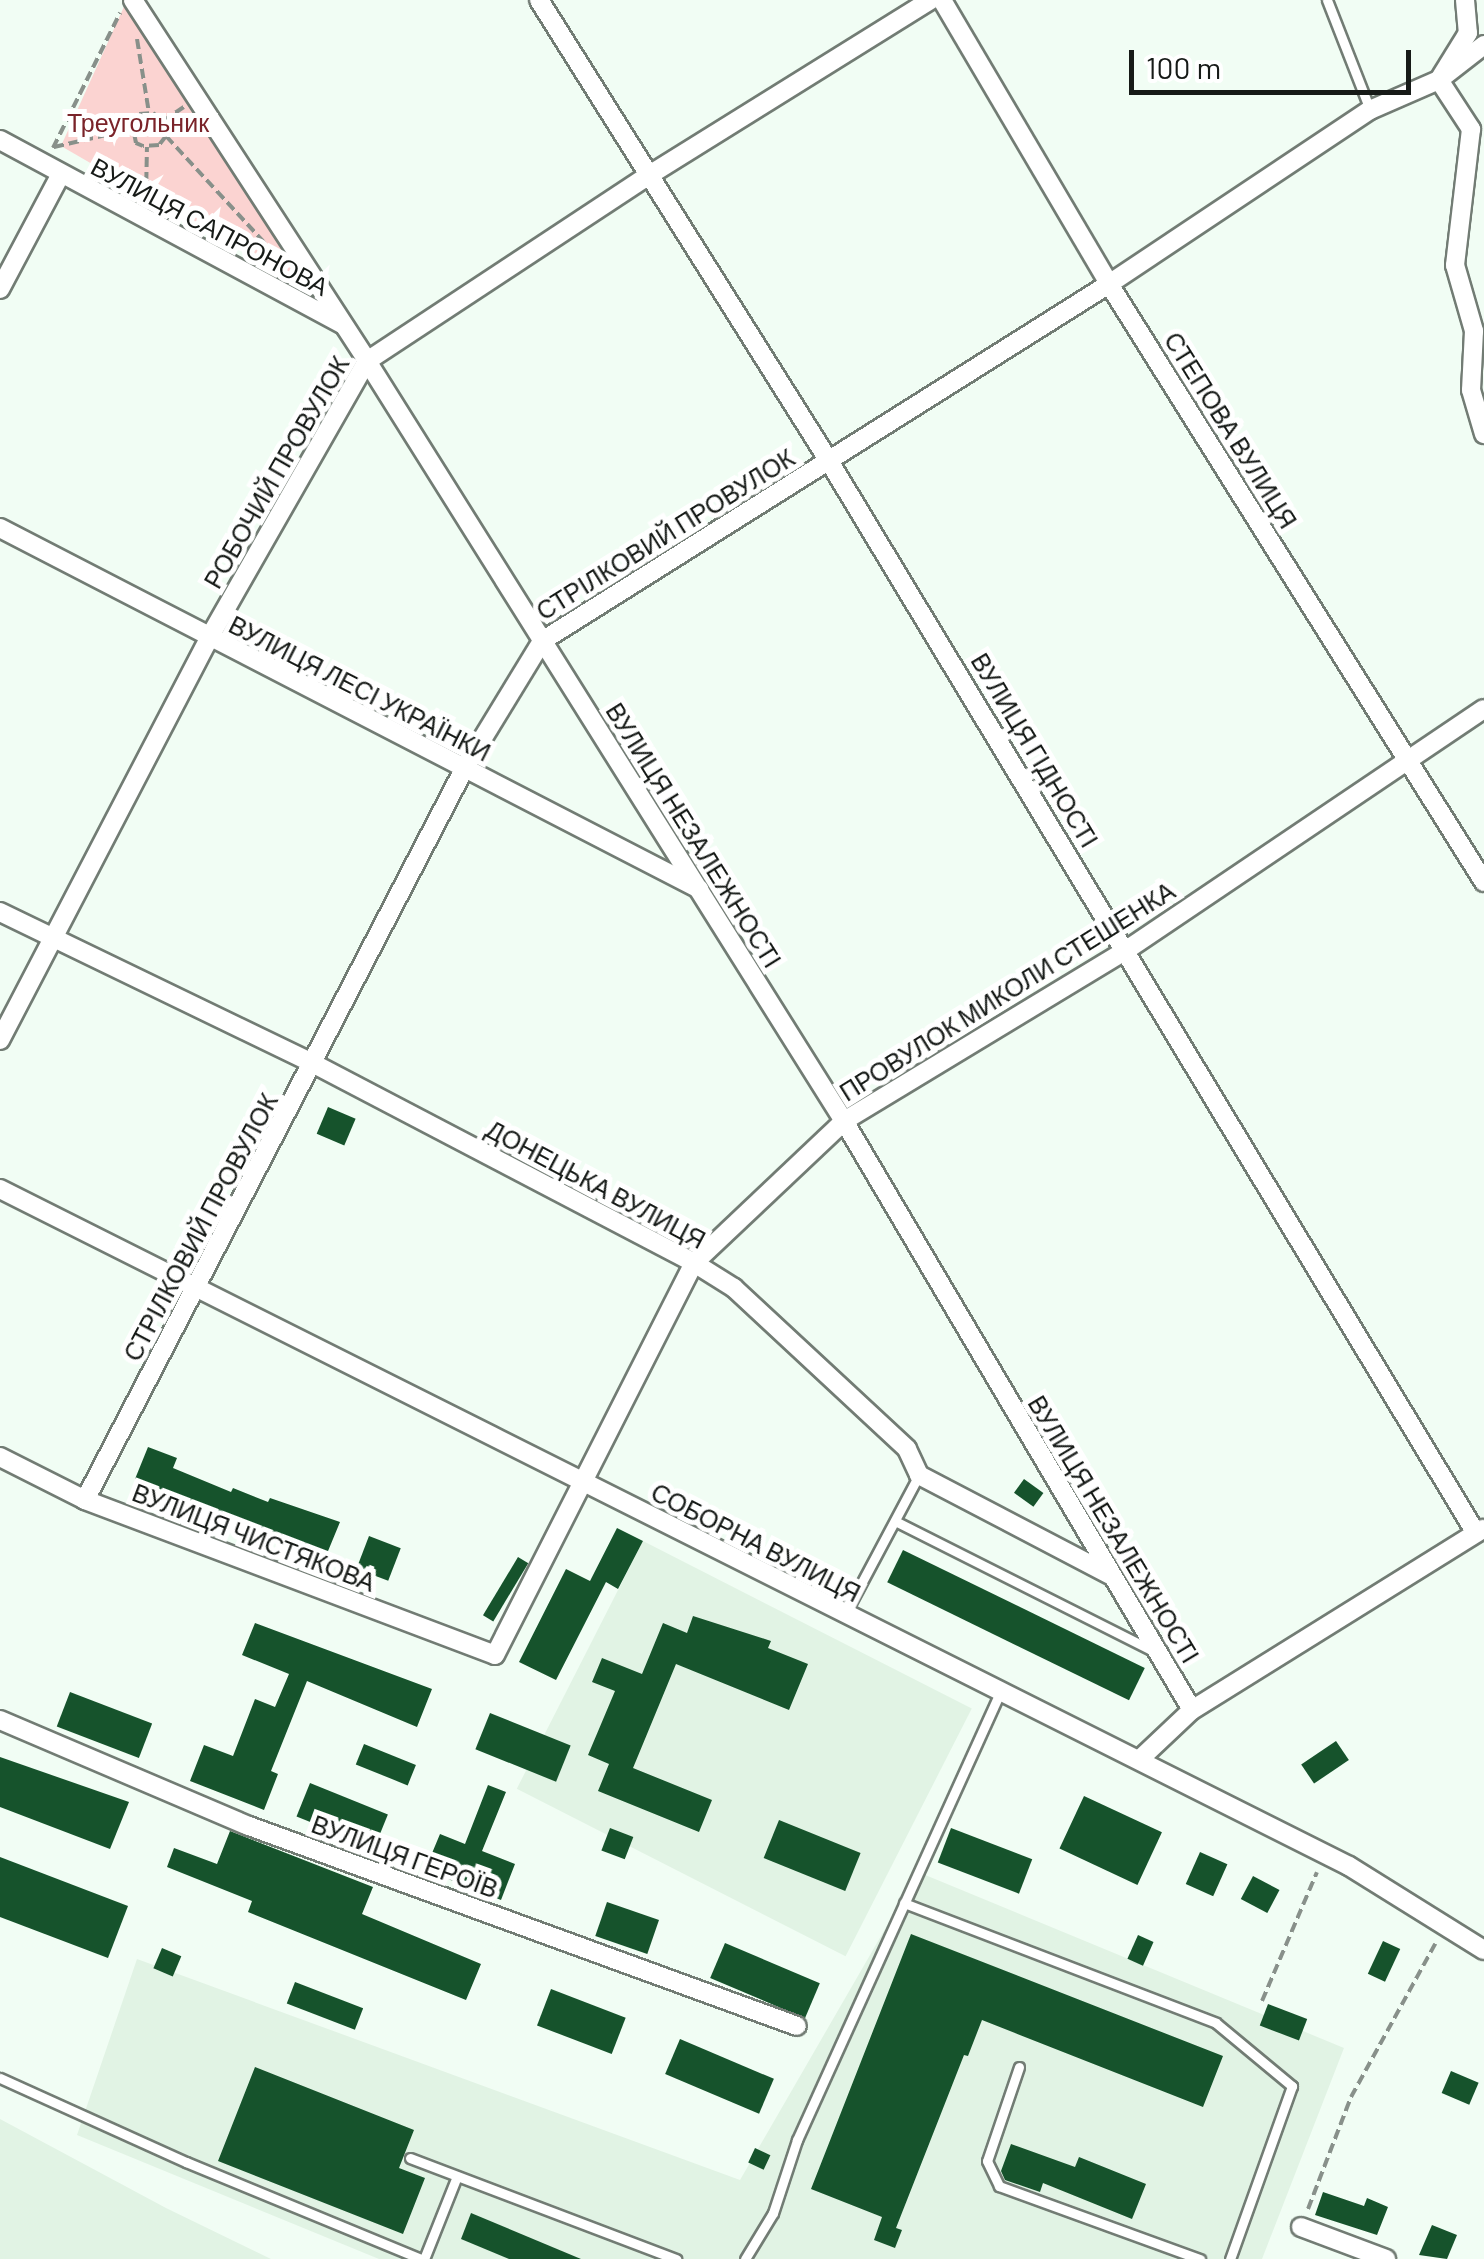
<!DOCTYPE html>
<meta charset="utf-8">
<style>
body{margin:0}
#map{position:relative;width:1484px;height:2259px;overflow:hidden;background:#f1fdf4;font-family:Barlow,sans-serif}
div>[style]{position:absolute}
.built>*{inset:0;background:#e1f3e4;transform-origin:0 0}
.green>*{inset:0;background:#fbd3d1}
.building>*{inset:0;background:#16532c;transform-origin:0 0}
.path>*{height:4px;margin-top:-2px;transform-origin:0;background:repeating-linear-gradient(90deg,#88908a 0 10px,transparent 0 15px)}
.roads{filter:drop-shadow(2px 0 #727c74) drop-shadow(-2px 0 #727c74) drop-shadow(0 2px #727c74) drop-shadow(0 -2px #727c74)}
.service>*{height:9px;margin:-4.5px;padding:0 4.5px;transform-origin:4.5px;border-radius:4.5px;background:#fff}
.minor>*{height:18px;margin:-9px;padding:0 9px;transform-origin:9px;border-radius:9px;background:#fff}
span{translate:-50% -50%;white-space:nowrap;text-align:center;line-height:1.15;-webkit-text-stroke:10px #fff;paint-order:stroke}
.park-label{font-size:25px;color:#7a2329}
.street-label{font-size:25px;color:#161a17}
.scale{position:absolute;left:1129px;top:50px;width:282px;height:45px;box-sizing:border-box;border:5px solid #161a17;border-top:0;padding-left:12px;font-size:30px;line-height:35px;white-space:nowrap;color:#161a17;-webkit-text-stroke:8px #fff;paint-order:stroke}
</style>
<div id="map">
<div class="built">
<i style="left:643px;top:1541px;width:369px;height:278px;rotate:27deg"></i>
<i style="clip-path:polygon(918px 1872px,1344px 2048px,1262px 2259px,379px 2259px,77px 2135px,137px 1959px,740px 2180px)"></i>
<i style="clip-path:polygon(0 2119px,166px 2208px,271px 2259px,0 2259px)"></i>
</div>
<div class="green">
<i style="clip-path:polygon(127px 0,313px 292px,61px 146px)"></i>
</div>
<div class="building">
<i style="left:328px;top:1107px;width:30px;height:29px;rotate:23deg"></i>
<i style="clip-path:polygon(148px 1447px,177px 1458px,173px 1468px,231px 1492px,233px 1488px,268px 1502px,270px 1498px,340px 1522px,326px 1556px,135px 1479px)"></i>
<i style="left:1024px;top:1479px;width:24px;height:17px;rotate:36deg"></i>
<i style="clip-path:polygon(617px 1528px,643px 1541px,618px 1589px,606px 1582px,556px 1680px,519px 1662px,566px 1569px,590px 1581px)"></i>
<i style="left:369px;top:1536px;width:34px;height:35px;rotate:21deg"></i>
<i style="left:903px;top:1550px;width:269px;height:36px;rotate:26deg"></i>
<i style="left:518px;top:1557px;width:12px;height:68px;rotate:31deg"></i>
<i style="clip-path:polygon(693px 1616px,771px 1641px,768px 1648px,808px 1664px,789px 1710px,676px 1664px,633px 1768px,712px 1800px,699px 1832px,598px 1791px,609px 1764px,588px 1755px,615px 1691px,592px 1682px,602px 1658px,642px 1674px,663px 1623px,687px 1633px)"></i>
<i style="clip-path:polygon(255px 1623px,432px 1689px,417px 1727px,307px 1681px,271px 1771px,278px 1774px,264px 1810px,190px 1781px,204px 1745px,233px 1756px,255px 1699px,275px 1707px,289px 1674px,242px 1655px)"></i>
<i style="left:70px;top:1692px;width:88px;height:37px;rotate:21deg"></i>
<i style="left:490px;top:1713px;width:87px;height:39px;rotate:22deg"></i>
<i style="left:1336px;top:1741px;width:23px;height:42px;rotate:56deg"></i>
<i style="left:364px;top:1744px;width:56px;height:22px;rotate:22deg"></i>
<i style="clip-path:polygon(0 1757px,129px 1802px,110px 1849px,0 1807px)"></i>
<i style="left:310px;top:1783px;width:84px;height:36px;rotate:22deg"></i>
<i style="clip-path:polygon(488px 1785px,506px 1792px,482px 1851px,515px 1864px,501px 1900px,425px 1870px,440px 1834px,465px 1844px)"></i>
<i style="left:1084px;top:1796px;width:86px;height:58px;rotate:25deg"></i>
<i style="left:779px;top:1820px;width:88px;height:41px;rotate:22deg"></i>
<i style="left:610px;top:1828px;width:25px;height:24px;rotate:21deg"></i>
<i style="left:951px;top:1828px;width:87px;height:37px;rotate:21deg"></i>
<i style="clip-path:polygon(230px 1831px,373px 1887px,362px 1914px,481px 1964px,466px 2000px,248px 1912px,252px 1901px,167px 1867px,174px 1848px,217px 1864px)"></i>
<i style="left:1200px;top:1852px;width:30px;height:35px;rotate:24deg"></i>
<i style="clip-path:polygon(0 1857px,128px 1906px,108px 1958px,0 1917px)"></i>
<i style="left:1253px;top:1876px;width:30px;height:26px;rotate:28deg"></i>
<i style="left:607px;top:1902px;width:55px;height:36px;rotate:19deg"></i>
<i style="clip-path:polygon(911px 1934px,1223px 2056px,1203px 2107px,982px 2020px,968px 2056px,964px 2055px,896px 2228px,902px 2230px,895px 2248px,874px 2240px,882px 2217px,811px 2189px)"></i>
<i style="left:1138px;top:1935px;width:17px;height:26px;rotate:24deg"></i>
<i style="left:1383px;top:1941px;width:19px;height:36px;rotate:25deg"></i>
<i style="left:725px;top:1943px;width:103px;height:38px;rotate:23deg"></i>
<i style="left:162px;top:1948px;width:21px;height:22px;rotate:23deg"></i>
<i style="left:295px;top:1982px;width:73px;height:23px;rotate:21deg"></i>
<i style="left:551px;top:1989px;width:80px;height:39px;rotate:21deg"></i>
<i style="left:1268px;top:2004px;width:42px;height:23px;rotate:21deg"></i>
<i style="left:680px;top:2039px;width:102px;height:38px;rotate:23deg"></i>
<i style="clip-path:polygon(255px 2067px,414px 2130px,399px 2168px,425px 2178px,403px 2234px,218px 2161px)"></i>
<i style="left:1451px;top:2071px;width:30px;height:24px;rotate:23deg"></i>
<i style="clip-path:polygon(1011px 2144px,1075px 2167px,1079px 2157px,1146px 2184px,1132px 2219px,1043px 2183px,1040px 2192px,1005px 2180px,1001px 2171px)"></i>
<i style="left:755px;top:2148px;width:17px;height:16px;rotate:25deg"></i>
<i style="clip-path:polygon(1323px 2192px,1364px 2206px,1367px 2198px,1388px 2207px,1377px 2235px,1315px 2215px)"></i>
<i style="clip-path:polygon(471px 2213px,581px 2259px,509px 2259px,461px 2239px)"></i>
<i style="clip-path:polygon(1432px 2225px,1457px 2235px,1447px 2259px,1419px 2255px)"></i>
</div>
<div class="path">
<i style="left:137px;top:39px;width:75px;rotate:80.8deg"></i>
<i style="left:163px;top:121px;width:25px;rotate:-34deg"></i>
<i style="left:166px;top:136px;width:11px;rotate:128deg"></i>
<i style="left:159px;top:145px;width:16px;rotate:176deg"></i>
<i style="left:143px;top:146px;width:8px;rotate:-157deg"></i>
<i style="left:136px;top:143px;width:21px;rotate:-101deg"></i>
<i style="left:132px;top:122px;width:11px;rotate:-49deg"></i>
<i style="left:139px;top:114px;width:14px;rotate:-4deg"></i>
<i style="left:153px;top:113px;width:9px;rotate:36deg"></i>
<i style="left:160px;top:118px;width:19px;rotate:72deg"></i>
<i style="left:166px;top:136px;width:143px;rotate:47.3deg"></i>
<i style="left:263px;top:241px;width:30px;rotate:66deg"></i>
<i style="left:54px;top:147px;width:80px;rotate:-13deg"></i>
<i style="left:53px;top:148px;width:151px;rotate:-63.6deg"></i>
<i style="left:146px;top:197px;width:50px;rotate:-88.9deg"></i>
<i style="left:1262px;top:2001px;width:140px;rotate:-66.9deg"></i>
<i style="left:1308px;top:2209px;width:120px;rotate:-69deg"></i>
<i style="left:1351px;top:2097px;width:175px;rotate:-61.2deg"></i>
</div>
<div class="roads">
<div class="service">
<i style="left:1327px;top:0;width:118px;rotate:68.6deg"></i>
<i style="left:895px;top:1521px;width:288px;rotate:26.7deg"></i>
<i style="left:845px;top:1614px;width:157px;rotate:-62deg"></i>
<i style="left:904px;top:1903px;width:334px;rotate:21deg"></i>
<i style="left:1216px;top:2023px;width:99px;rotate:39.7deg"></i>
<i style="left:1292px;top:2086px;width:184px;rotate:109.7deg"></i>
<i style="left:1019px;top:2067px;width:99px;rotate:108.8deg"></i>
<i style="left:987px;top:2161px;width:28px;rotate:64deg"></i>
<i style="left:999px;top:2186px;width:214px;rotate:20deg"></i>
<i style="left:0;top:2078px;width:204px;rotate:24.3deg"></i>
<i style="left:186px;top:2162px;width:254px;rotate:22.4deg"></i>
<i style="left:410px;top:2158px;width:285px;rotate:20.8deg"></i>
<i style="left:424px;top:2259px;width:89px;rotate:-68.3deg"></i>
<i style="left:745px;top:2259px;width:54px;rotate:-58.7deg"></i>
<i style="left:773px;top:2213px;width:77px;rotate:-71.8deg"></i>
<i style="left:797px;top:2140px;width:492px;rotate:-65.6deg"></i>
</div>
<div class="minor">
<i style="left:133px;top:0;width:430px;rotate:57deg"></i>
<i style="left:367px;top:361px;width:897px;rotate:57.89deg"></i>
<i style="left:844px;top:1121px;width:684px;rotate:59.42deg"></i>
<i style="left:539px;top:0;width:545px;rotate:57.83deg"></i>
<i style="left:829px;top:461px;width:1252px;rotate:58.89deg"></i>
<i style="left:942px;top:0;width:329px;rotate:59.5deg"></i>
<i style="left:1109px;top:284px;width:706px;rotate:57.91deg"></i>
<i style="left:1465px;top:0;width:33px;rotate:85deg"></i>
<i style="left:1468px;top:33px;width:55px;rotate:121.7deg"></i>
<i style="left:1439px;top:80px;width:59px;rotate:56.9deg"></i>
<i style="left:1471px;top:129px;width:137px;rotate:96.7deg"></i>
<i style="left:1455px;top:265px;width:69px;rotate:73.9deg"></i>
<i style="left:1474px;top:331px;width:59px;rotate:92.9deg"></i>
<i style="left:1471px;top:390px;width:46px;rotate:73.5deg"></i>
<i style="left:0;top:140px;width:390px;rotate:28.3deg"></i>
<i style="left:0;top:289px;width:130px;rotate:-62.1deg"></i>
<i style="left:0;top:528px;width:787px;rotate:27.31deg"></i>
<i style="left:0;top:912px;width:349px;rotate:25.8deg"></i>
<i style="left:314px;top:1064px;width:429px;rotate:27.6deg"></i>
<i style="left:694px;top:1263px;width:47px;rotate:32deg"></i>
<i style="left:734px;top:1288px;width:236px;rotate:42.9deg"></i>
<i style="left:907px;top:1449px;width:29px;rotate:65deg"></i>
<i style="left:919px;top:1475px;width:218px;rotate:27.6deg"></i>
<i style="left:0;top:1040px;width:453px;rotate:-62.5deg"></i>
<i style="left:209px;top:638px;width:319px;rotate:-60.3deg"></i>
<i style="left:367px;top:361px;width:340px;rotate:-33.4deg"></i>
<i style="left:651px;top:174px;width:329px;rotate:-31.9deg"></i>
<i style="left:0;top:1189px;width:1509px;rotate:26.65deg"></i>
<i style="left:1349px;top:1866px;width:159px;rotate:31.9deg"></i>
<i style="left:0;top:1457px;width:95px;rotate:26.8deg"></i>
<i style="left:85px;top:1500px;width:438px;rotate:20.7deg"></i>
<i style="left:495px;top:1655px;width:440px;rotate:-63.1deg"></i>
<i style="left:694px;top:1263px;width:207px;rotate:-43.4deg"></i>
<i style="left:844px;top:1121px;width:332px;rotate:-31.2deg"></i>
<i style="left:1128px;top:949px;width:429px;rotate:-34deg"></i>
<i style="left:85px;top:1500px;width:823px;rotate:-62.59deg"></i>
<i style="left:464px;top:769px;width:150px;rotate:-58.6deg"></i>
<i style="left:542px;top:641px;width:670px;rotate:-32.2deg"></i>
<i style="left:1109px;top:284px;width:314px;rotate:-33.7deg"></i>
<i style="left:1370px;top:110px;width:75px;rotate:-23.5deg"></i>
<i style="left:1439px;top:80px;width:57px;rotate:-37.9deg"></i>
<i style="left:0;top:1720px;width:271px;rotate:23.1deg"></i>
<i style="left:249px;top:1826px;width:583px;rotate:20.05deg"></i>
<i style="left:1140px;top:1759px;width:71px;rotate:-43.3deg"></i>
<i style="left:1192px;top:1710px;width:343px;rotate:-31.9deg"></i>
<i style="left:1301px;top:2227px;width:91px;rotate:20.6deg"></i>
</div>
</div>
<div class="park-label">
<span style="left:138px;top:122px">Треугольник</span>
</div>
<div class="street-label">
<span style="left:210px;top:226px;rotate:28deg">ВУЛИЦЯ САПРОНОВА</span>
<span style="left:1231px;top:430px;rotate:58deg">СТЕПОВА ВУЛИЦЯ</span>
<span style="left:276px;top:472px;rotate:-60deg">РОБОЧИЙ ПРОВУЛОК</span>
<span style="left:665px;top:534px;rotate:-32deg">СТРІЛКОВИЙ ПРОВУЛОК</span>
<span style="left:360px;top:688px;rotate:27deg">ВУЛИЦЯ ЛЕСІ УКРАЇНКИ</span>
<span style="left:1035px;top:750px;rotate:59deg">ВУЛИЦЯ ГІДНОСТІ</span>
<span style="left:694px;top:835px;rotate:58deg">ВУЛИЦЯ НЕЗАЛЕЖНОСТІ</span>
<span style="left:1007px;top:991px;rotate:-32deg">ПРОВУЛОК МИКОЛИ СТЕШЕНКА</span>
<span style="left:596px;top:1184px;rotate:28deg">ДОНЕЦЬКА ВУЛИЦЯ</span>
<span style="left:200px;top:1227px;rotate:-62deg">СТРІЛКОВИЙ ПРОВУЛОК</span>
<span style="left:1114px;top:1529px;rotate:59deg">ВУЛИЦЯ НЕЗАЛЕЖНОСТІ</span>
<span style="left:254px;top:1537px;rotate:21deg">ВУЛИЦЯ ЧИСТЯКОВА</span>
<span style="left:756px;top:1542px;rotate:27deg">СОБОРНА ВУЛИЦЯ</span>
<span style="left:405px;top:1856px;rotate:20deg">ВУЛИЦЯ ГЕРОЇВ</span>
</div>
<div class="scale">100 m</div>
</div>
